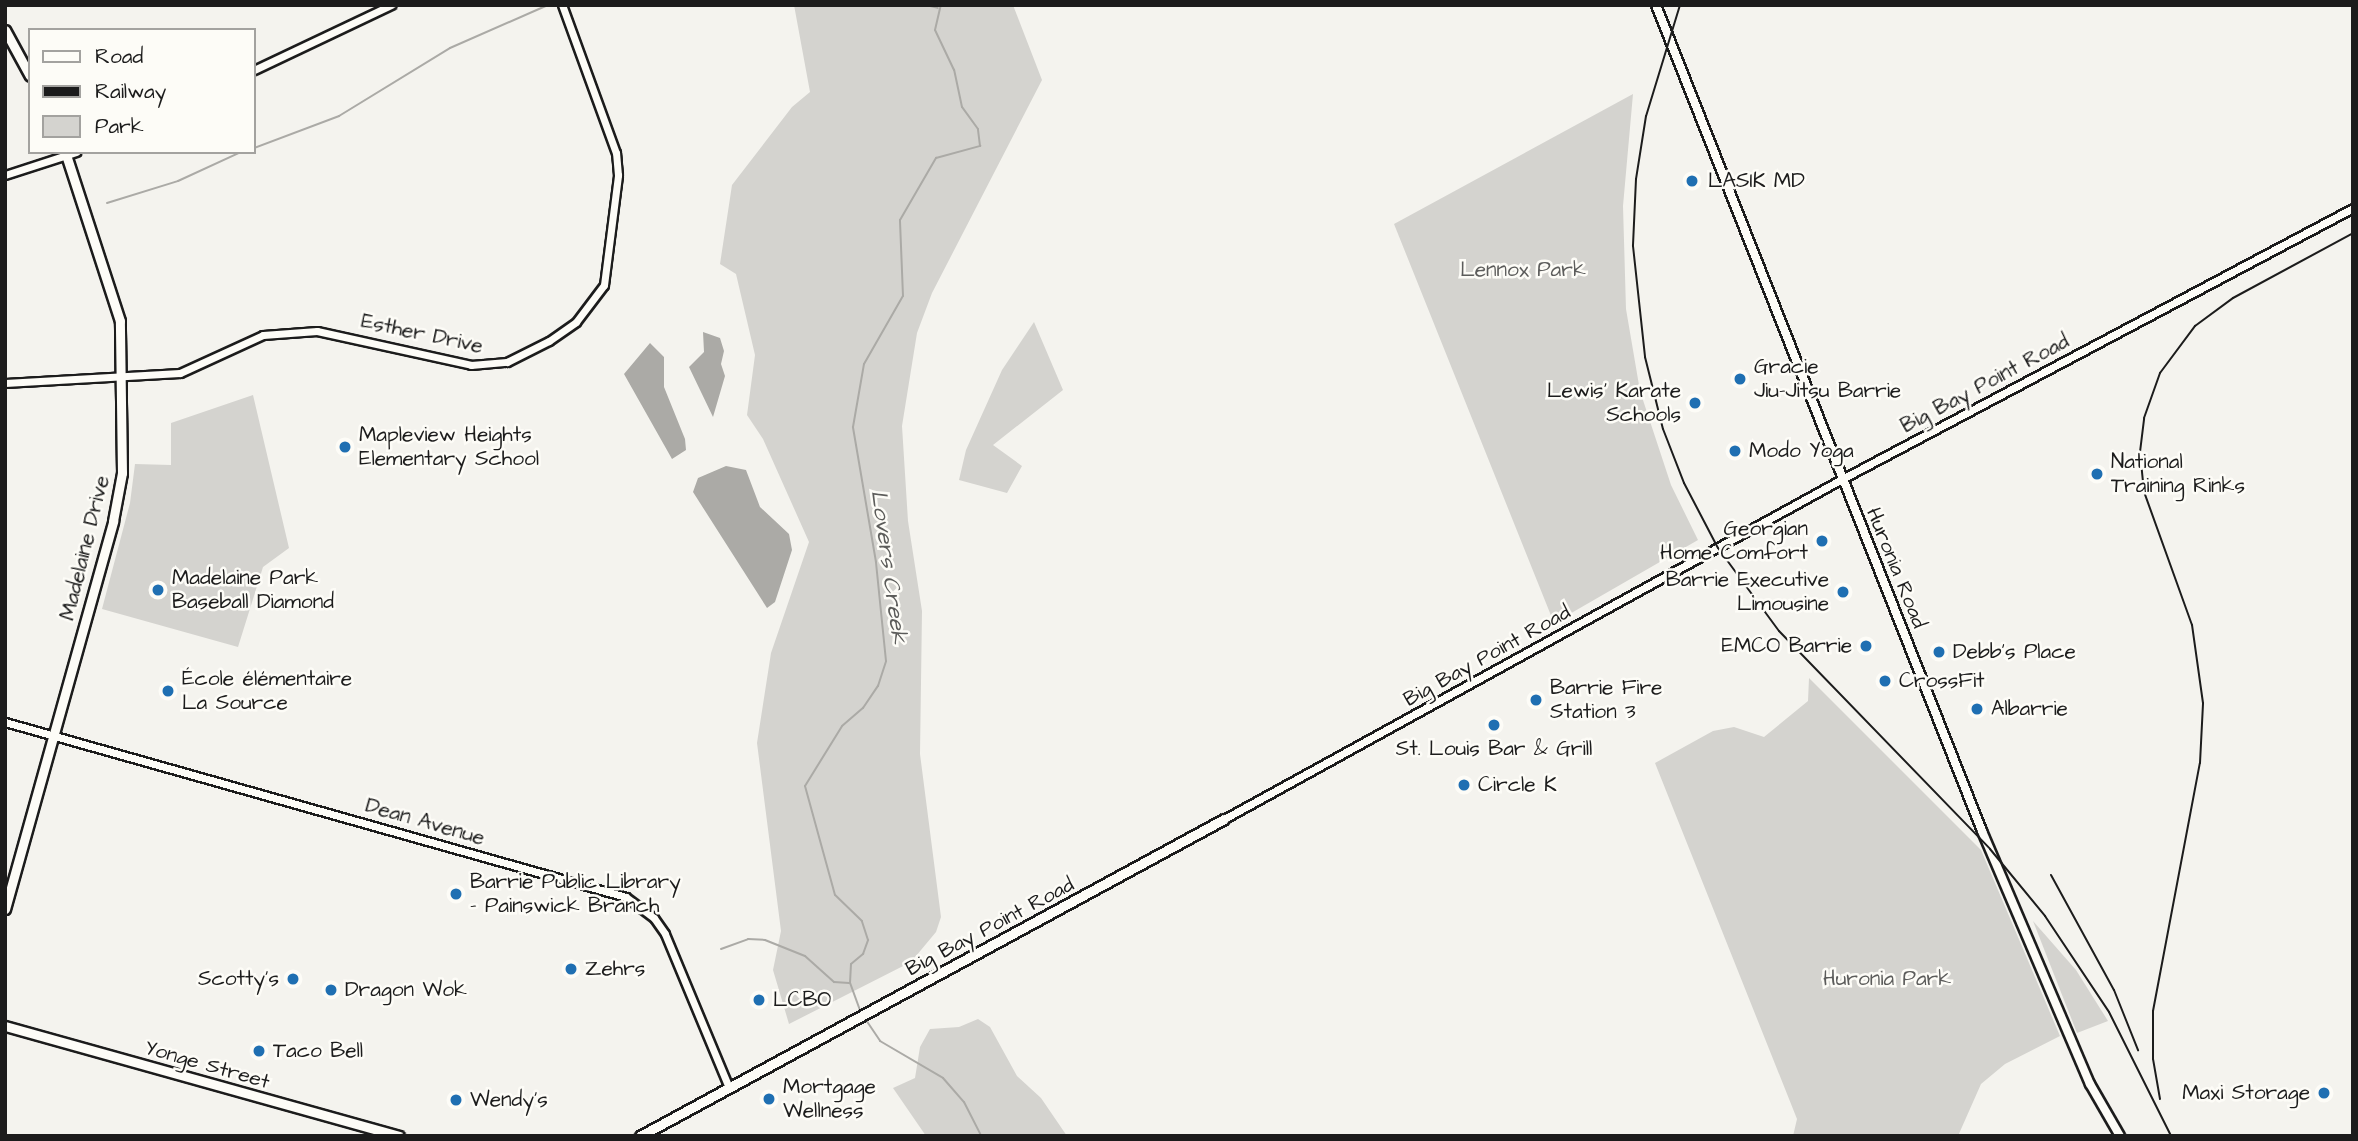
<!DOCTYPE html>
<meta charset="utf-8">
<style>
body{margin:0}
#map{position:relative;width:2358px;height:1141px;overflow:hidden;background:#f4f3ee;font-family:"Architects Daughter",sans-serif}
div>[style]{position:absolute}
.green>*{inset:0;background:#d4d3cf}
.water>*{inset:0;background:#abaaa6}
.stream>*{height:2px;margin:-1px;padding:0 1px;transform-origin:1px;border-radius:1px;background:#abaaa6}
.roads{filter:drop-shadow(2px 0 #1c1c1c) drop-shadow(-2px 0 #1c1c1c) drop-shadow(0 2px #1c1c1c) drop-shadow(0 -2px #1c1c1c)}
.tertiary>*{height:7px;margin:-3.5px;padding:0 3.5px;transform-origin:3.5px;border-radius:3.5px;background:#fdfcf7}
.secondary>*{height:8px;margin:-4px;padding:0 4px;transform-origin:4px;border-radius:4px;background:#fdfcf7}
.primary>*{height:9px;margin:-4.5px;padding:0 4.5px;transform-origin:4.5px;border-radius:4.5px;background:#fdfcf7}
.rail>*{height:2px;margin:-1px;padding:0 1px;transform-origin:1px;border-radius:1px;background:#1c1c1c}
.dots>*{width:19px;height:19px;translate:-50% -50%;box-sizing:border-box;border:4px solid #fdfcf7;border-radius:50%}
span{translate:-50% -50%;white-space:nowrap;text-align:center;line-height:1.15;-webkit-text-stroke:5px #fdfcf7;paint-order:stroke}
.poi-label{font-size:21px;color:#1c1c1c}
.left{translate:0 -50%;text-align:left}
.right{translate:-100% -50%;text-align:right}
.park-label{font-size:21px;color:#5c5c5b}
.street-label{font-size:21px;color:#1c1c1c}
.water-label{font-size:23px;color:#5c5c5a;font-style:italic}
.frame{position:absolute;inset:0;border:7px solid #1c1c1c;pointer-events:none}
.legend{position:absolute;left:28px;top:28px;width:228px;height:126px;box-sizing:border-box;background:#fdfcf7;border:2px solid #a3a29f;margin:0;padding:9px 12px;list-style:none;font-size:21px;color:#1c1c1c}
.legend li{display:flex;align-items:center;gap:14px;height:35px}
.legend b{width:35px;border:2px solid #a3a29f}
</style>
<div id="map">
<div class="green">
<i style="clip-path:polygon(794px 5px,1013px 5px,1042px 80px,932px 293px,917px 333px,902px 426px,908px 521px,922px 611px,920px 754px,941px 917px,936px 932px,911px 962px,789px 1024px,773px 970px,781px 931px,757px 743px,771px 653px,809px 542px,763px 439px,747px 415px,755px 355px,736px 274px,720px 264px,732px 185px,792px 107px,810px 92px)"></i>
<i style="clip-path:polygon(1633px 94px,1623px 206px,1626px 309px,1640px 391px,1671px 485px,1698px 540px,1554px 623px,1394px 224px)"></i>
<i style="clip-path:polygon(1034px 322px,1063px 390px,993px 445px,1022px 466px,1007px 493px,959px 480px,966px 450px,1002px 370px)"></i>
<i style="clip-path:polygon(253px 395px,289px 548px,263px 567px,238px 647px,102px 609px,130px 503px,135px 464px,171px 465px,171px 423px)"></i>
<i style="clip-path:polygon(1809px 678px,1981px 850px,2060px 1036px,2005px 1064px,1981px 1084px,1958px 1136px,1793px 1136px,1797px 1119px,1655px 763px,1713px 731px,1734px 727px,1764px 737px,1808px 701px)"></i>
<i style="clip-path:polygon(2033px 921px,2076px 970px,2108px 1021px,2077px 1033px)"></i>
<i style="clip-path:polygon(978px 1019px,990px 1027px,1017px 1076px,1041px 1098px,1067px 1136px,926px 1136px,893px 1088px,915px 1078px,920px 1047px,930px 1029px,959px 1027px)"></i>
</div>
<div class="water">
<i style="clip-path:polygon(703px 332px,720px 338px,724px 351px,721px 364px,725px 376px,713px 417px,689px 367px,704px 352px)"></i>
<i style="clip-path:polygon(650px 343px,664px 357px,664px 387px,685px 439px,686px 450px,672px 459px,624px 374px)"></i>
<i style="clip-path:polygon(726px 466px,746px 470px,760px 507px,789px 534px,792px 550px,775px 602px,767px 608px,693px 492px,698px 478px)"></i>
</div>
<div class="stream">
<i style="left:926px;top:5px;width:12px;rotate:14deg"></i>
<i style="left:254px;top:148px;width:91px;rotate:-20.6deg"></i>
<i style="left:339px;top:116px;width:130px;rotate:-31.5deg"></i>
<i style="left:450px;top:48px;width:107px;rotate:-23.7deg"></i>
<i style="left:107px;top:203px;width:74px;rotate:-17.2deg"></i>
<i style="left:178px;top:181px;width:69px;rotate:-24.7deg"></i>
<i style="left:721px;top:949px;width:29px;rotate:-20deg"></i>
<i style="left:748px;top:939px;width:17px;rotate:3deg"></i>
<i style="left:765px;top:940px;width:43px;rotate:21.8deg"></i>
<i style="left:805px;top:956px;width:39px;rotate:42deg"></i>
<i style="left:834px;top:982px;width:15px;rotate:4deg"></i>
<i style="left:861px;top:1013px;width:32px;rotate:-110deg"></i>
<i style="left:850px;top:983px;width:19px;rotate:-87deg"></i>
<i style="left:851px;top:964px;width:16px;rotate:-40deg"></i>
<i style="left:863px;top:954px;width:15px;rotate:-70deg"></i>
<i style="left:868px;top:940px;width:20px;rotate:-108deg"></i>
<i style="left:862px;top:921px;width:37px;rotate:-136deg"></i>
<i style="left:835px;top:895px;width:113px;rotate:-105.4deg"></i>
<i style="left:805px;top:786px;width:70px;rotate:-58.3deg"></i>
<i style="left:842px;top:726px;width:28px;rotate:-41deg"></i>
<i style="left:863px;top:708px;width:27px;rotate:-56deg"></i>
<i style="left:878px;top:686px;width:26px;rotate:-72deg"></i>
<i style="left:886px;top:661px;width:100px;rotate:-95.8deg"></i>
<i style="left:876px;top:562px;width:137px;rotate:-99.7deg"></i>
<i style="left:853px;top:427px;width:64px;rotate:-80.1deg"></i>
<i style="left:864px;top:364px;width:78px;rotate:-60.2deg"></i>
<i style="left:903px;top:296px;width:76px;rotate:-92.3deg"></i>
<i style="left:900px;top:220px;width:72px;rotate:-59.9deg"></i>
<i style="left:936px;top:158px;width:46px;rotate:-15.3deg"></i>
<i style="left:980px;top:146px;width:17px;rotate:-97deg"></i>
<i style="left:978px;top:129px;width:27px;rotate:-126deg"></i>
<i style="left:962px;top:107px;width:38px;rotate:-102deg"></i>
<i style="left:954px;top:70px;width:44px;rotate:-115.4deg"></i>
<i style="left:935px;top:30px;width:26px;rotate:-77deg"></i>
<i style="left:864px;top:1017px;width:29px;rotate:56deg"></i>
<i style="left:880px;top:1041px;width:73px;rotate:30.4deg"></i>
<i style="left:943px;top:1078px;width:32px;rotate:49deg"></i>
<i style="left:964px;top:1102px;width:38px;rotate:63deg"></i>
</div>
<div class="roads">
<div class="tertiary">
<i style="left:254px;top:70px;width:152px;rotate:-25.4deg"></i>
<i style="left:5px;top:175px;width:75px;rotate:-17.9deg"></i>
<i style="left:5px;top:383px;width:175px;rotate:-3.3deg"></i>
<i style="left:180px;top:373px;width:91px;rotate:-24.6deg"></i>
<i style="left:263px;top:335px;width:54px;rotate:-4.2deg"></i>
<i style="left:317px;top:331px;width:158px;rotate:12.4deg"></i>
<i style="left:471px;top:365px;width:36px;rotate:-5deg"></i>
<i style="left:507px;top:362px;width:47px;rotate:-26.6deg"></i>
<i style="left:549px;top:341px;width:33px;rotate:-35deg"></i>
<i style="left:576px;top:322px;width:46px;rotate:-52.9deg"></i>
<i style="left:604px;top:285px;width:111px;rotate:-82.7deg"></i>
<i style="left:618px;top:175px;width:22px;rotate:-95deg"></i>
<i style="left:616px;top:153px;width:158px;rotate:-110deg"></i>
<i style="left:5px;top:722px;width:645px;rotate:15.74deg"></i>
<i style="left:626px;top:897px;width:35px;rotate:37deg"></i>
<i style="left:654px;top:918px;width:19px;rotate:55deg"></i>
<i style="left:665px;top:934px;width:164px;rotate:67.4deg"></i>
<i style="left:1224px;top:819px;width:705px;rotate:-28.82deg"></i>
<i style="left:1842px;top:479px;width:578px;rotate:-27.94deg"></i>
</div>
<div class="secondary">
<i style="left:1656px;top:5px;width:888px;rotate:68.46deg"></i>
<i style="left:1982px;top:831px;width:275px;rotate:66.9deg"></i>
<i style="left:2090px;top:1084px;width:60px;rotate:60deg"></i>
</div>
<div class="primary">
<i style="left:5px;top:30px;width:52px;rotate:61.5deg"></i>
<i style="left:5px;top:909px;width:403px;rotate:-74.4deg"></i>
<i style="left:113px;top:521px;width:49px;rotate:-79.4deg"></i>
<i style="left:122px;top:473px;width:152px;rotate:-90.8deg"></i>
<i style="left:120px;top:321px;width:178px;rotate:-108deg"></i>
<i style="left:5px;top:1026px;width:409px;rotate:15.6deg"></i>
<i style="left:640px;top:1136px;width:664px;rotate:-28.49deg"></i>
</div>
</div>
<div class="rail">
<i style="left:1680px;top:5px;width:116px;rotate:107deg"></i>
<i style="left:1646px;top:116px;width:64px;rotate:99deg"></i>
<i style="left:1636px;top:179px;width:67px;rotate:92.6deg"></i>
<i style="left:1633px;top:246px;width:112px;rotate:83.8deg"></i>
<i style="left:1645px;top:357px;width:74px;rotate:76deg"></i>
<i style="left:1663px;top:429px;width:58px;rotate:68.7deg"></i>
<i style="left:1684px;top:483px;width:73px;rotate:62.4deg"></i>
<i style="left:1718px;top:548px;width:103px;rotate:53.7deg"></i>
<i style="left:1779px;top:631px;width:303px;rotate:45.9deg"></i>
<i style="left:1990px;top:849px;width:87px;rotate:50.6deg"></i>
<i style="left:2045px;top:916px;width:115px;rotate:56.3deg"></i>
<i style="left:2109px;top:1012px;width:139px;rotate:63.4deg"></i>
<i style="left:2051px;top:875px;width:131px;rotate:61.3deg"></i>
<i style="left:2114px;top:990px;width:65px;rotate:68.2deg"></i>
<i style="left:2160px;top:1099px;width:41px;rotate:-99.9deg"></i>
<i style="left:2153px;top:1059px;width:48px;rotate:-90deg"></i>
<i style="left:2153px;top:1011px;width:252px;rotate:-79.3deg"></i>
<i style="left:2200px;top:763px;width:60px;rotate:-87.1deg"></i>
<i style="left:2203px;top:703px;width:79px;rotate:-98deg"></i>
<i style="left:2192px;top:625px;width:141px;rotate:-109.8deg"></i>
<i style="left:2144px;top:492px;width:40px;rotate:-95.7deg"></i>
<i style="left:2140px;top:452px;width:34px;rotate:-83deg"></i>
<i style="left:2144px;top:418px;width:48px;rotate:-70.4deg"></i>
<i style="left:2160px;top:373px;width:59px;rotate:-53.3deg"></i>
<i style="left:2195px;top:326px;width:47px;rotate:-36.4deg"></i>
<i style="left:2233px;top:298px;width:136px;rotate:-28.4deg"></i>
</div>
<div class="dots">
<i style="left:1692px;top:181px;background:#1f6fb2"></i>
<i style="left:1740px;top:379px;background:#1f6fb2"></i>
<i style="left:1695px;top:403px;background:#1f6fb2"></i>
<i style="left:345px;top:447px;background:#1f6fb2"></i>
<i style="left:1735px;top:451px;background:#1f6fb2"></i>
<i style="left:2097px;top:474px;background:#1f6fb2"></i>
<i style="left:1822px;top:541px;background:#1f6fb2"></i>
<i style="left:158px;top:590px;background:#1f6fb2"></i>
<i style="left:1843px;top:592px;background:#1f6fb2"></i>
<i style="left:1866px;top:646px;background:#1f6fb2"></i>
<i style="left:1939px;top:652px;background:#1f6fb2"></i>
<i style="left:1885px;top:681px;background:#1f6fb2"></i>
<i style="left:168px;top:691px;background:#1f6fb2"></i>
<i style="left:1536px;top:700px;background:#1f6fb2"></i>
<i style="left:1977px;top:709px;background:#1f6fb2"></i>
<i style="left:1494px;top:725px;background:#1f6fb2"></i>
<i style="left:1464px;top:785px;background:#1f6fb2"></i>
<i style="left:456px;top:894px;background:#1f6fb2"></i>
<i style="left:571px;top:969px;background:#1f6fb2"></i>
<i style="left:293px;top:979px;background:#1f6fb2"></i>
<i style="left:331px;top:990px;background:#1f6fb2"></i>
<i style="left:759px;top:1000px;background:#1f6fb2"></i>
<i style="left:259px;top:1051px;background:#1f6fb2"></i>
<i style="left:2324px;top:1093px;background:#1f6fb2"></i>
<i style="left:769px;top:1099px;background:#1f6fb2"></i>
<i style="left:456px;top:1100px;background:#1f6fb2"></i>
</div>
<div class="poi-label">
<span class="left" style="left:1708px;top:181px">LASIK MD</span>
<span class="left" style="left:1754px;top:379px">Gracie<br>Jiu-Jitsu Barrie</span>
<span class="right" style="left:1681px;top:403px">Lewis’ Karate<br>Schools</span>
<span class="left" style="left:359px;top:447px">Mapleview Heights<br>Elementary School</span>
<span class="left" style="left:1749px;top:451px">Modo Yoga</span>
<span class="left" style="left:2111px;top:474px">National<br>Training Rinks</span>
<span class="right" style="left:1808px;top:541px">Georgian<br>Home Comfort</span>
<span class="left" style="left:172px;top:590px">Madelaine Park<br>Baseball Diamond</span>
<span class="right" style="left:1829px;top:592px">Barrie Executive<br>Limousine</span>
<span class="right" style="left:1852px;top:646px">EMCO Barrie</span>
<span class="left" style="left:1953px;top:652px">Debb's Place</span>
<span class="left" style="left:182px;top:691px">École élémentaire<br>La Source</span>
<span class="left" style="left:1899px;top:681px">CrossFit</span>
<span class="left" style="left:1550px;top:700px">Barrie Fire<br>Station 3</span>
<span class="left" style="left:1991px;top:709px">Albarrie</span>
<span style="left:1494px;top:749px">St. Louis Bar &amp; Grill</span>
<span class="left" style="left:1478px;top:785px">Circle K</span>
<span class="left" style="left:470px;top:894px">Barrie Public Library<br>- Painswick Branch</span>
<span class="left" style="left:585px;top:969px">Zehrs</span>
<span class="right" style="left:279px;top:979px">Scotty's</span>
<span class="left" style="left:345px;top:990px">Dragon Wok</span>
<span class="left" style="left:773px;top:1000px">LCBO</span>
<span class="left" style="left:273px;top:1051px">Taco Bell</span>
<span class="left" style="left:783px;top:1099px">Mortgage<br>Wellness</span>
<span class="right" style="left:2310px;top:1093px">Maxi Storage</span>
<span class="left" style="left:470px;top:1100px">Wendy's</span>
</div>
<div class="park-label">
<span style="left:1523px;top:270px">Lennox Park</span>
<span style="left:1887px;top:979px">Huronia Park</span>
</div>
<div class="street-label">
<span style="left:422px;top:334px;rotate:12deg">Esther Drive</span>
<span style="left:1985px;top:384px;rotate:-28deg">Big Bay Point Road</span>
<span style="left:85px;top:548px;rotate:-76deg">Madelaine Drive</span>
<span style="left:1896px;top:568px;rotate:68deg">Huronia Road</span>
<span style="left:1487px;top:656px;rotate:-29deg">Big Bay Point Road</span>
<span style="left:425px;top:822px;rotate:16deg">Dean Avenue</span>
<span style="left:990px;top:927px;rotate:-28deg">Big Bay Point Road</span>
<span style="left:207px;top:1065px;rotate:16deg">Yonge Street</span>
</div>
<div class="water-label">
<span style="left:889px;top:567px;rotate:82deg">Lovers Creek</span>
</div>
<div class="frame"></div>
<ul class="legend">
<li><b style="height:9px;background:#fdfcf7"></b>Road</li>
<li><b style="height:9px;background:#1c1c1c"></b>Railway</li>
<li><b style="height:19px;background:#d4d3cf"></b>Park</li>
</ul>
</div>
